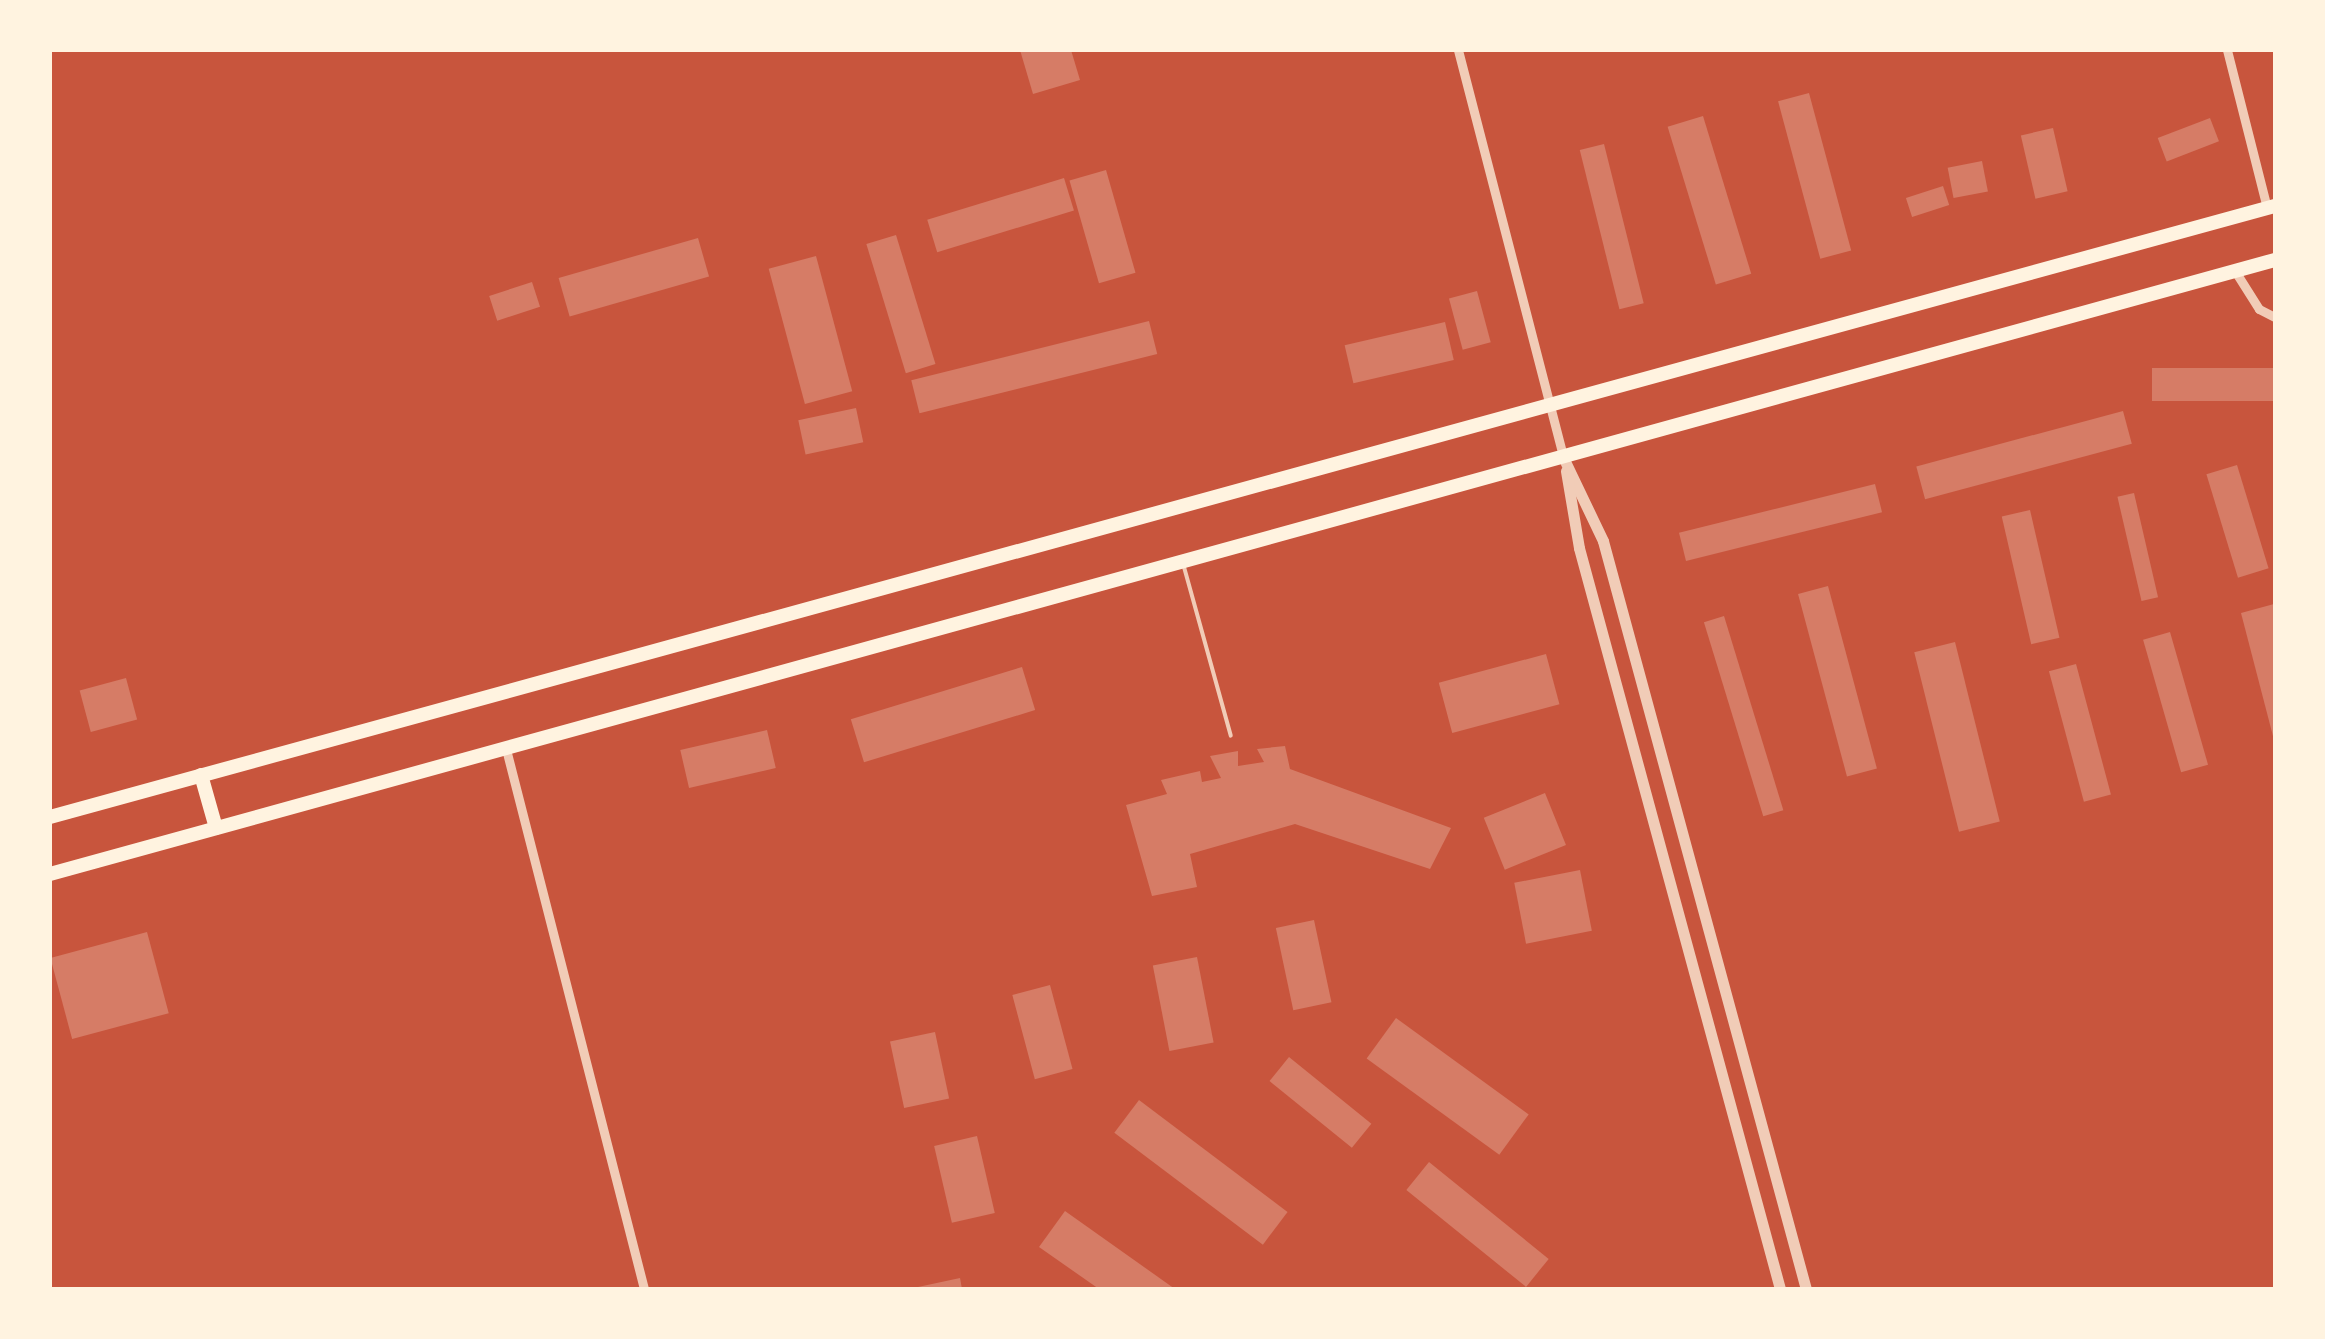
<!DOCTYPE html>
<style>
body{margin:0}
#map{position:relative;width:2325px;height:1339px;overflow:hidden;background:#c8553d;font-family:"IBM Plex Serif",serif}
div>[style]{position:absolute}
.building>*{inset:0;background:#d67c66;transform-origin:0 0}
.service>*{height:4px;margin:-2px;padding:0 2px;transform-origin:2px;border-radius:2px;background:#f1ccb7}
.minor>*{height:9px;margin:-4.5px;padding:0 4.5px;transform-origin:4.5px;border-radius:4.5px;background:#f1ccb7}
.tertiary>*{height:11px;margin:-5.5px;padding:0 5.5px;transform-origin:5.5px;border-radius:5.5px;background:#f1ccb7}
.primary>*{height:14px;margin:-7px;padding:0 7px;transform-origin:7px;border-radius:7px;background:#fff3e0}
span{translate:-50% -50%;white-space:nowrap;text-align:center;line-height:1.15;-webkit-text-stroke:10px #fff3e0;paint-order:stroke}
.frame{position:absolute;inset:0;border:52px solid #fff3e0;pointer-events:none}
</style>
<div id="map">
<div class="building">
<i style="clip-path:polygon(1020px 50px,1071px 50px,1080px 80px,1033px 94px)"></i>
<i style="left:1809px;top:93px;width:163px;height:32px;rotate:75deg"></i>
<i style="left:1703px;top:116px;width:165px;height:37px;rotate:73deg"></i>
<i style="left:2210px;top:118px;width:25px;height:56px;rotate:69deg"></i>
<i style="left:2053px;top:128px;width:65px;height:33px;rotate:77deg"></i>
<i style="left:1604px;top:144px;width:164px;height:25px;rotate:76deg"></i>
<i style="left:1982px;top:161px;width:31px;height:35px;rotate:79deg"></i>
<i style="left:1106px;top:170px;width:107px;height:38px;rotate:74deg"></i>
<i style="left:1064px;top:178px;width:34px;height:143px;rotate:73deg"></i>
<i style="left:1943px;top:186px;width:20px;height:39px;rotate:72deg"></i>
<i style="left:896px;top:235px;width:135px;height:31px;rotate:73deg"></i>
<i style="left:698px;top:238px;width:40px;height:145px;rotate:74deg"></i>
<i style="left:816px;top:256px;width:140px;height:49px;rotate:75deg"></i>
<i style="left:532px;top:282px;width:26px;height:45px;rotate:72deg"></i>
<i style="left:1477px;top:291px;width:53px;height:29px;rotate:75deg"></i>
<i style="left:1149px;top:321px;width:34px;height:245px;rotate:76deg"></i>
<i style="left:1445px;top:322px;width:39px;height:103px;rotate:77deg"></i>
<i style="left:2275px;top:368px;width:33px;height:123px;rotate:90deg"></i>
<i style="left:856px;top:408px;width:35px;height:59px;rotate:78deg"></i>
<i style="left:2123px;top:411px;width:34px;height:214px;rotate:75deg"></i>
<i style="left:2237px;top:465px;width:108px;height:32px;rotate:73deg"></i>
<i style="left:1875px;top:484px;width:29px;height:202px;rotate:76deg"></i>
<i style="left:2134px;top:493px;width:107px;height:17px;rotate:77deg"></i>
<i style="left:2030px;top:510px;width:131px;height:29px;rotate:77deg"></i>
<i style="left:1828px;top:586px;width:189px;height:31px;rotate:75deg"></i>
<i style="clip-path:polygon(2274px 604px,2275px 740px,2274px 740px,2241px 613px)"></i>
<i style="left:1724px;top:616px;width:203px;height:21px;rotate:73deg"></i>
<i style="left:2170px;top:632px;width:138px;height:28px;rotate:74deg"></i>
<i style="left:1955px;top:642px;width:185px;height:42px;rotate:76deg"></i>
<i style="left:1546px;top:654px;width:52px;height:111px;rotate:75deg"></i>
<i style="left:2076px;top:664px;width:135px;height:28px;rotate:75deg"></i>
<i style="left:1022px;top:667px;width:45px;height:179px;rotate:73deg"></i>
<i style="left:126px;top:678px;width:43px;height:48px;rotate:75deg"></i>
<i style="left:767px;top:730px;width:39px;height:89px;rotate:77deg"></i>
<i style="clip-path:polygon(1285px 746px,1290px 769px,1451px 828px,1430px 869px,1295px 824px,1190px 854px,1197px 887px,1152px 896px,1126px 805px,1167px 794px,1161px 780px,1200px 771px,1202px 782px,1221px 778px,1210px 756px,1238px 751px,1238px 766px,1264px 762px,1257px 749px)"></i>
<i style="left:1545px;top:793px;width:56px;height:66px;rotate:68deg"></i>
<i style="left:1580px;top:870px;width:62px;height:67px;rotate:79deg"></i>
<i style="left:1314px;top:920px;width:84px;height:39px;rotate:78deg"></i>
<i style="left:147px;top:932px;width:84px;height:100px;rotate:75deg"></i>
<i style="left:1197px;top:957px;width:87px;height:45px;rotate:79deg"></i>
<i style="left:1050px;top:985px;width:87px;height:39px;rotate:75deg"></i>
<i style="left:1396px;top:1018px;width:164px;height:50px;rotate:36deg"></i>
<i style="left:935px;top:1032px;width:68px;height:46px;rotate:78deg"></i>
<i style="left:1289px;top:1057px;width:106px;height:31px;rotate:39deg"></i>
<i style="left:1139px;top:1100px;width:186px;height:41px;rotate:37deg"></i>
<i style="left:977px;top:1136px;width:79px;height:44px;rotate:77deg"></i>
<i style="left:1429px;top:1162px;width:154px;height:36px;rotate:39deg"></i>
<i style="clip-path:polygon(1065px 1211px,1175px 1289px,1099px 1289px,1039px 1247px)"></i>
<i style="clip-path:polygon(960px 1278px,962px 1289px,918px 1289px,918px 1287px)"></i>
</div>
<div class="service">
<i style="left:1184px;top:567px;width:175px;rotate:74.5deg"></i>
</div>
<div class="minor">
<i style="left:1458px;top:50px;width:420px;rotate:75.5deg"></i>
<i style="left:2227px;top:50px;width:163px;rotate:75.8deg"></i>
<i style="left:2235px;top:271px;width:45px;rotate:57.7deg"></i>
<i style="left:2259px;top:309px;width:18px;rotate:27deg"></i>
<i style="left:506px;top:749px;width:557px;rotate:75.66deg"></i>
</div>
<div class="tertiary">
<i style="left:1563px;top:457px;width:93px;rotate:64.5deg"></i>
<i style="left:1603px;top:541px;width:775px;rotate:74.82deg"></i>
<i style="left:1566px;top:471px;width:78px;rotate:80.4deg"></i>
<i style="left:1579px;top:548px;width:768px;rotate:74.82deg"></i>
</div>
<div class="primary">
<i style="left:201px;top:775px;width:55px;rotate:74.2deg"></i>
<i style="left:50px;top:817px;width:2307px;rotate:-15.36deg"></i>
<i style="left:50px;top:874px;width:2308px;rotate:-15.43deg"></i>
</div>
<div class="frame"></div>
</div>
